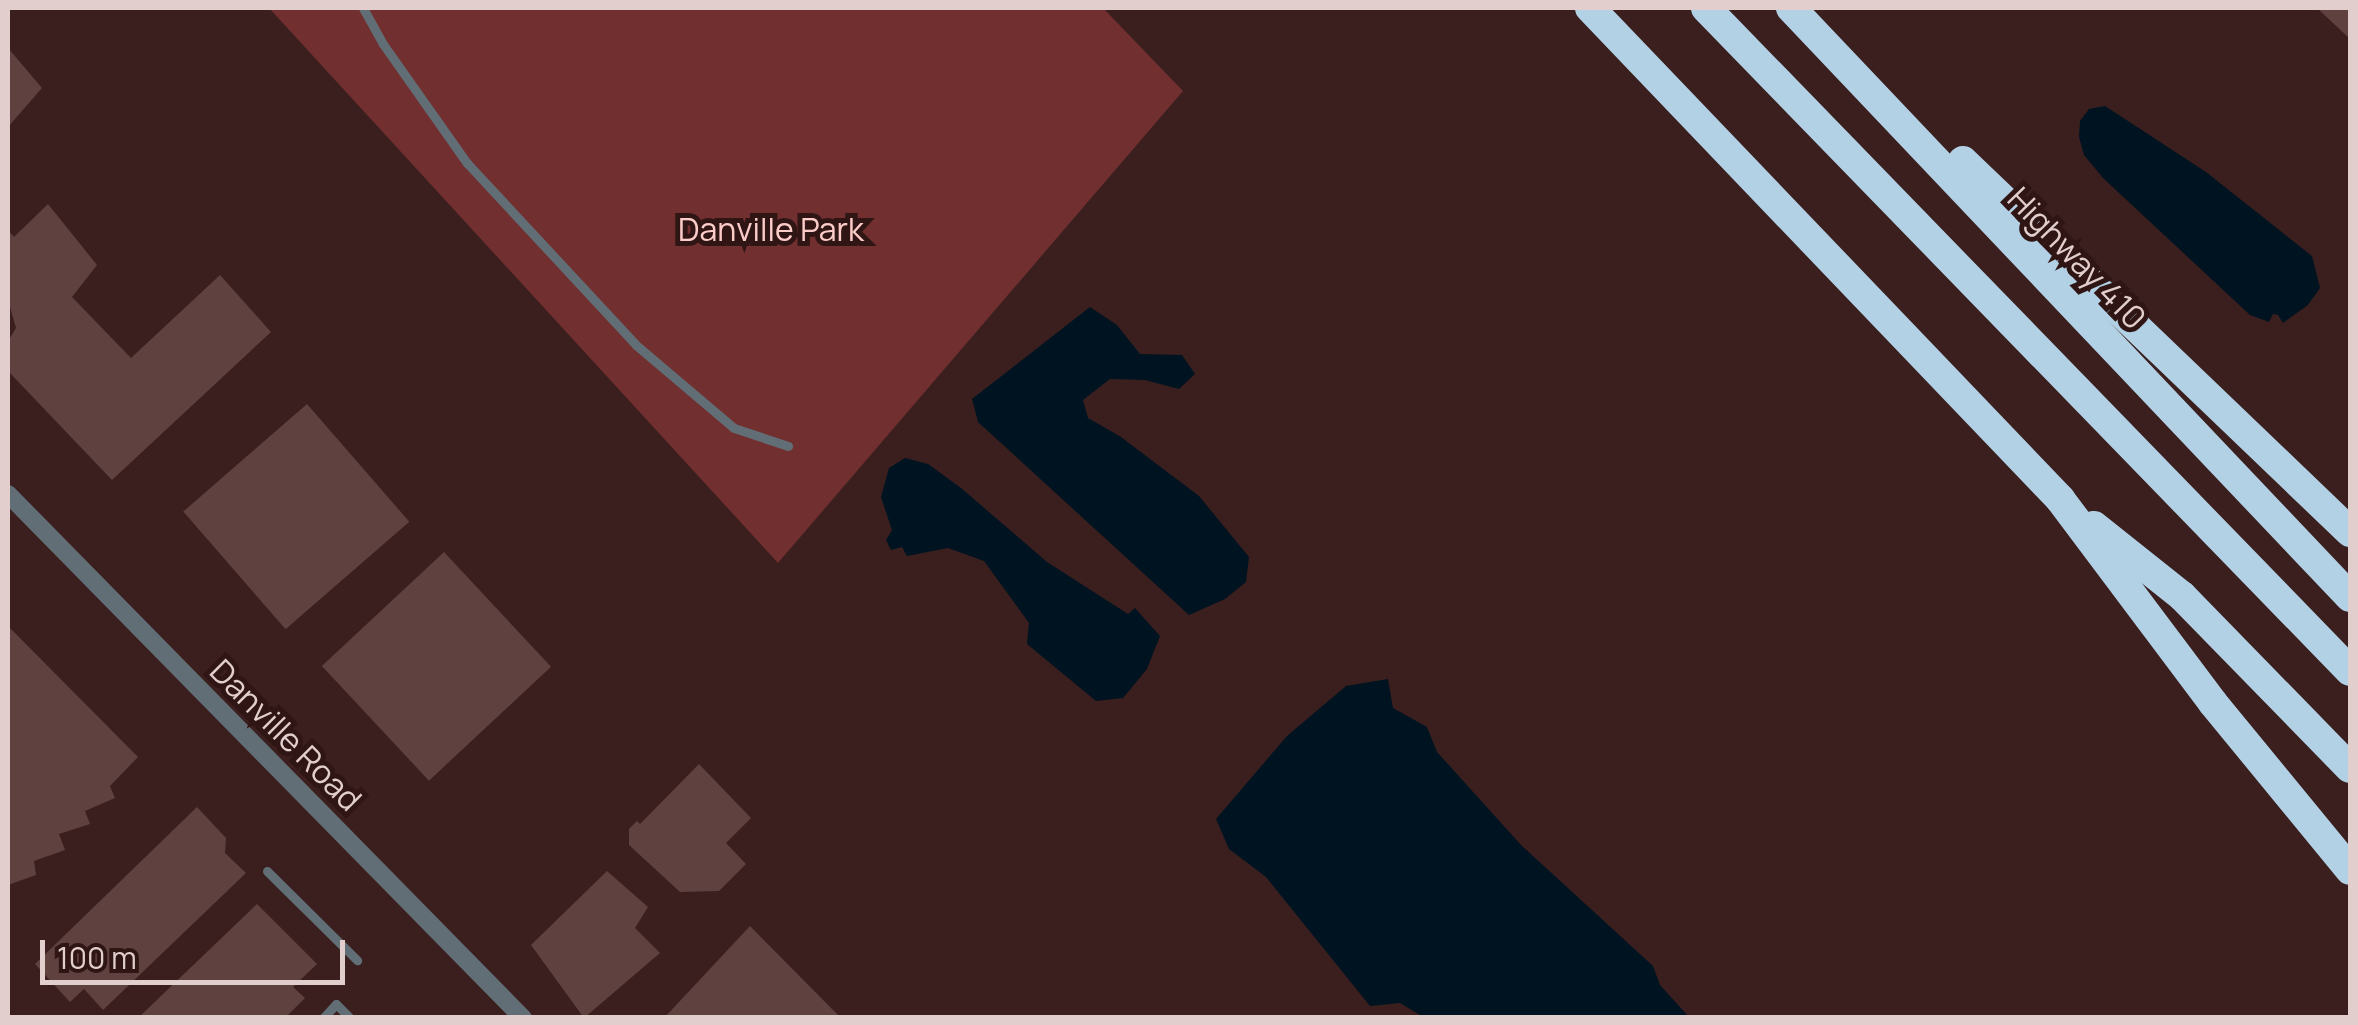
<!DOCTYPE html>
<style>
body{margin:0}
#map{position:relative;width:2358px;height:1025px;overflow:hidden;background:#3a1f1e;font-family:Manrope,sans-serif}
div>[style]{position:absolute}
.green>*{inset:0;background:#712f2f}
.water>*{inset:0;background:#001321}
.building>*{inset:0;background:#5f413f;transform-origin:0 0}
.lane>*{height:9px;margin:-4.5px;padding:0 4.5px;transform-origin:4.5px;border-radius:4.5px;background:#626e76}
.street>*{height:18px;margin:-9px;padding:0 9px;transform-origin:9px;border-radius:9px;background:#626e76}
.highway>*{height:30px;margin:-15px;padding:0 15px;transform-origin:15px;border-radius:15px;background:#b3d1e5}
span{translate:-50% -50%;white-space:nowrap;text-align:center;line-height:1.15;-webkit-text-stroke:10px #2f1615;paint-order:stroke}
.park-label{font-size:32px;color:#fcccc9}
.street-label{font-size:32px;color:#e1cecd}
.frame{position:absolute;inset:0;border:10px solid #e1cecd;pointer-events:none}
.scale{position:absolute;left:40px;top:940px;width:305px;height:45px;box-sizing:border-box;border:5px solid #e1cecd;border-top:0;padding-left:12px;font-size:30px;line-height:35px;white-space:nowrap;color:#e1cecd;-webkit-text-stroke:8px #2f1615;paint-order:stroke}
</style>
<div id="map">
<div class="green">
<i style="clip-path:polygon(269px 8px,1103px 8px,1183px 91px,778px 563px)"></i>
</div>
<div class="water">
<i style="clip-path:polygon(2105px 106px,2206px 172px,2312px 256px,2320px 288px,2308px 305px,2283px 323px,2278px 315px,2273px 314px,2269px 322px,2250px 315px,2103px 178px,2084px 155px,2079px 137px,2080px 121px,2089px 109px)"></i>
<i style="clip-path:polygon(1090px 307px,1117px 325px,1140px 354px,1182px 355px,1195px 374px,1179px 389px,1145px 380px,1110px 379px,1083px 400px,1088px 418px,1121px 437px,1199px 496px,1249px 557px,1246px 582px,1225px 599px,1189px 615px,978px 422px,972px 399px)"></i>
<i style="clip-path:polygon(905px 458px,928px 464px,961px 488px,1047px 562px,1128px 614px,1135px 608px,1160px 636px,1147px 669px,1123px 698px,1096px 701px,1027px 644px,1029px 623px,984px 561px,948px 548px,907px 556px,902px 547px,891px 550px,886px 540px,892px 530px,881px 497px,889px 468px)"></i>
<i style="clip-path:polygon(1388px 679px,1393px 708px,1427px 727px,1437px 752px,1522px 846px,1653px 966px,1660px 985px,1689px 1017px,1425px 1018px,1400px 1003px,1370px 1006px,1266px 877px,1229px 849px,1216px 819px,1287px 736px,1346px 686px)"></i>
</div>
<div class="building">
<i style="clip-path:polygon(2317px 8px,2350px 8px,2350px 39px)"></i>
<i style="clip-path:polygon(8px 48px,42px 88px,8px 127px)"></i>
<i style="clip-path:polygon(48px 204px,97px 265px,72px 297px,131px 358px,220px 275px,271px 332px,112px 480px,8px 371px,8px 341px,16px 328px,8px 300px,8px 230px,14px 237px)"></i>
<i style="left:307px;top:404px;width:156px;height:164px;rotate:49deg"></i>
<i style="left:444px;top:552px;width:157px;height:167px;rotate:47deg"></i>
<i style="clip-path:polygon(8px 626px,138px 757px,110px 786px,115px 798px,85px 811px,90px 824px,59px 834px,65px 850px,34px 861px,36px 875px,8px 885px)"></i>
<i style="clip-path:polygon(699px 764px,751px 818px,726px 843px,746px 864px,719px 891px,680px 892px,629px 845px,629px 829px,637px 821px,640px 824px)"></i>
<i style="clip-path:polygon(197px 807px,226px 838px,225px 853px,246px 873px,103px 1010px,84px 989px,70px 1002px,35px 964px)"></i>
<i style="clip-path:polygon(607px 871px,648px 907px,635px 928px,660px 953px,584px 1018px,531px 945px)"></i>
<i style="clip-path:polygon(257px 904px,317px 964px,293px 987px,305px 998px,285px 1018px,138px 1018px)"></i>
<i style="clip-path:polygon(750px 926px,841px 1018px,664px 1018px)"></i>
</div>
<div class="lane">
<i style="left:363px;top:8px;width:41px;rotate:60.9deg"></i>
<i style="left:383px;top:44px;width:146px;rotate:54.8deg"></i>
<i style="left:467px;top:163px;width:248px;rotate:47.1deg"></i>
<i style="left:636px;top:345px;width:128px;rotate:40.3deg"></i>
<i style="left:734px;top:428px;width:57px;rotate:18.4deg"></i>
<i style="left:267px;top:871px;width:127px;rotate:44.7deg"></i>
<i style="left:323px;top:1018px;width:19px;rotate:-47deg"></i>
<i style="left:336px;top:1004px;width:20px;rotate:45deg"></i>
</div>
<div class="street">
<i style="left:8px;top:494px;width:735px;rotate:45.5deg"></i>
</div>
<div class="highway">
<i style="left:1590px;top:8px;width:680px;rotate:46.25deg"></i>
<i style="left:2060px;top:499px;width:255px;rotate:53.1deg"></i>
<i style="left:2213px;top:703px;width:216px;rotate:50.6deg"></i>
<i style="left:1706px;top:8px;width:924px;rotate:45.83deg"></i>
<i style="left:1791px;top:8px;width:812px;rotate:46.5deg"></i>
<i style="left:1963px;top:161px;width:536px;rotate:43.79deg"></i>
<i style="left:2094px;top:526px;width:112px;rotate:38.5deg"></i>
<i style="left:2182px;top:596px;width:240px;rotate:45.7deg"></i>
</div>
<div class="park-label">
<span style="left:771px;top:229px">Danville Park</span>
</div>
<div class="street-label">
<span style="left:2077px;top:258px;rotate:46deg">Highway 410</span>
<span style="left:286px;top:735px;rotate:45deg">Danville Road</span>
</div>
<div class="frame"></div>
<div class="scale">100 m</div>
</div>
